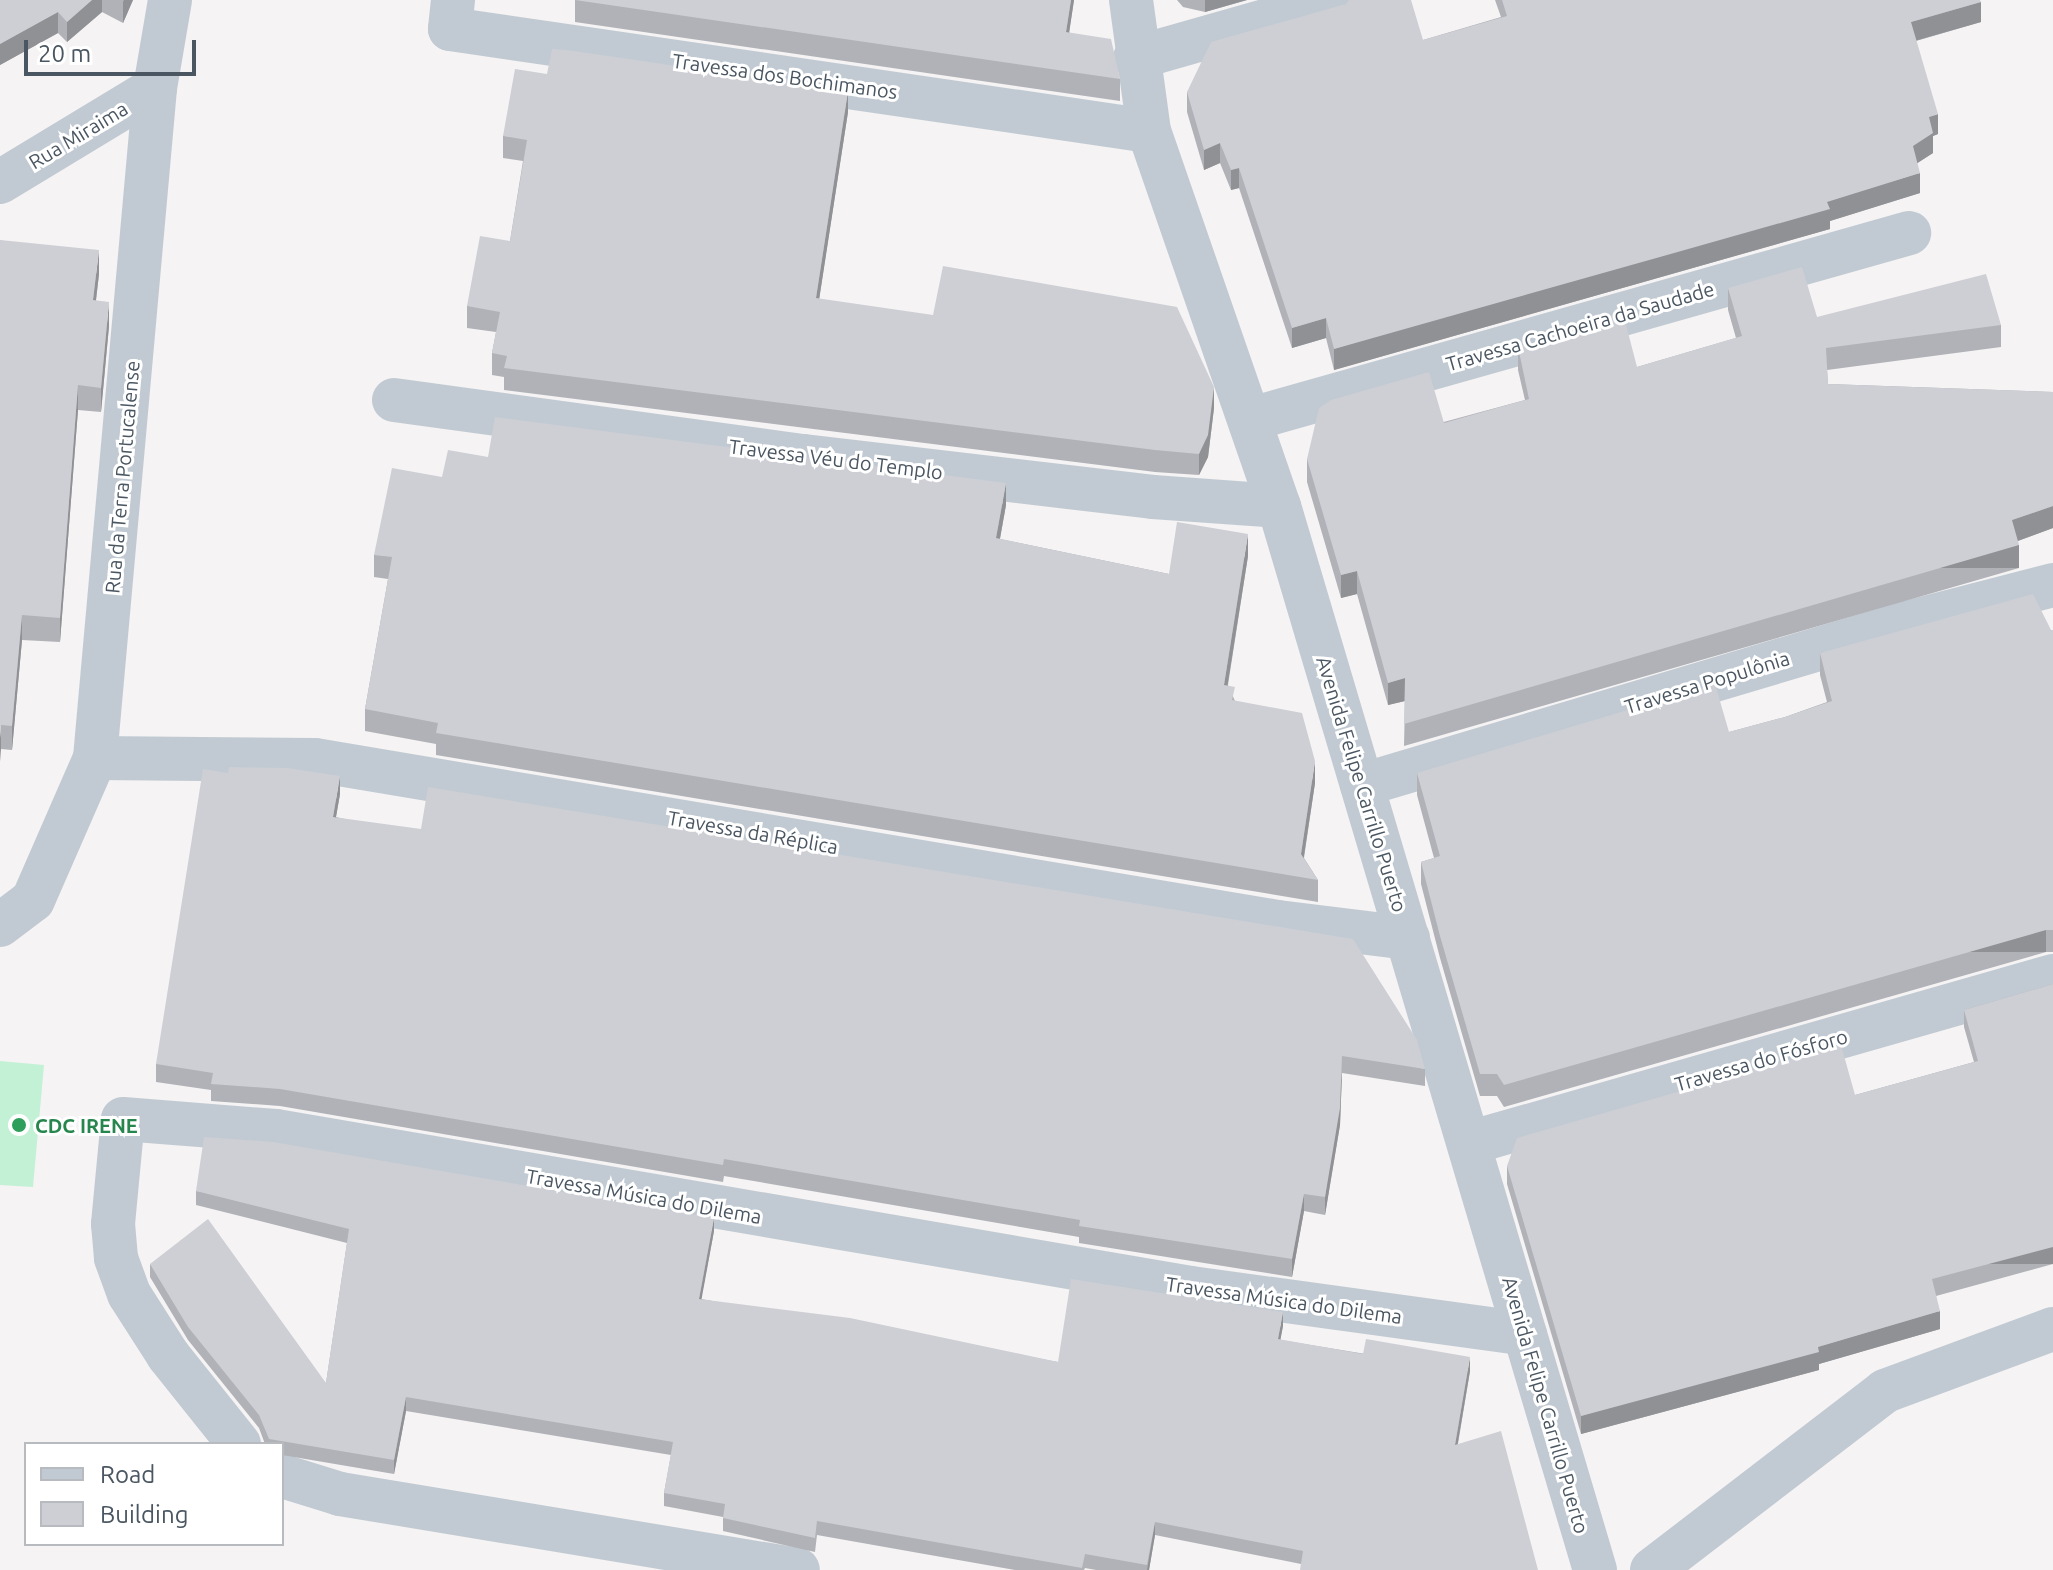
<!DOCTYPE html>
<meta charset="utf-8">
<style>
body{margin:0}
#map{position:relative;width:2053px;height:1570px;overflow:hidden;background:#f5f3f3;font-family:Ubuntu,sans-serif}
div>[style]{position:absolute}
.green>*{inset:0;background:#c3f1d5}
.street>*{height:44px;margin:-22px;padding:0 22px;transform-origin:22px;border-radius:22px;background:#c1cad2}
.wall>*{inset:0;background:#b0b2b7}
.shaded-wall>*{inset:0;background:#909195;transform-origin:0 0}
.building>*{inset:0;background:#cdcfd5}
.dots>*{width:22px;height:22px;translate:-50% -50%;box-sizing:border-box;border:4px solid #fff;border-radius:50%}
span{translate:-50% -50%;white-space:nowrap;text-align:center;line-height:1.15;-webkit-text-stroke:6px #fff;paint-order:stroke}
.street-label{font-size:20px;color:#4a5661}
.leisure-label{font-size:20px;color:#27864d;font-weight:700}
.left{translate:0 -50%;text-align:left}
.legend{position:absolute;left:24px;top:1442px;width:260px;height:104px;box-sizing:border-box;background:#fff;border:2px solid #b7bbc0;margin:0;padding:10px 14px;list-style:none;font-size:24px;color:#4a5661}
.legend li{display:flex;align-items:center;gap:16px;height:40px}
.legend b{width:40px;border:2px solid #b7bbc0}
.scale{position:absolute;left:24px;top:40px;width:172px;height:36px;box-sizing:border-box;border:4px solid #4a5661;border-top:0;padding-left:10px;font-size:24px;line-height:28px;white-space:nowrap;color:#4a5661;-webkit-text-stroke:6px #fff;paint-order:stroke}
</style>
<div id="map">
<div class="green">
<i style="clip-path:polygon(0 1061px,44px 1065px,33px 1187px,0 1185px)"></i>
</div>
<div class="street">
<i style="left:453px;top:0;width:29px;rotate:96deg"></i>
<i style="left:450px;top:29px;width:706px;rotate:8.3deg"></i>
<i style="left:1131px;top:0;width:132px;rotate:82.2deg"></i>
<i style="left:1149px;top:131px;width:397px;rotate:70.9deg"></i>
<i style="left:1279px;top:506px;width:1110px;rotate:73.46deg"></i>
<i style="left:1135px;top:58px;width:211px;rotate:-15.9deg"></i>
<i style="left:0;top:182px;width:181px;rotate:-31.2deg"></i>
<i style="left:394px;top:400px;width:414px;rotate:7.8deg"></i>
<i style="left:804px;top:456px;width:351px;rotate:6.7deg"></i>
<i style="left:1153px;top:497px;width:126px;rotate:4.1deg"></i>
<i style="left:1251px;top:419px;width:684px;rotate:-15.78deg"></i>
<i style="left:95px;top:758px;width:220px;rotate:0.5deg"></i>
<i style="left:315px;top:760px;width:977px;rotate:9.55deg"></i>
<i style="left:1278px;top:922px;width:131px;rotate:7deg"></i>
<i style="left:1362px;top:785px;width:568px;rotate:-16.58deg"></i>
<i style="left:1906px;top:623px;width:152px;rotate:-14.5deg"></i>
<i style="left:0;top:925px;width:41px;rotate:-37.1deg"></i>
<i style="left:33px;top:900px;width:155px;rotate:-66.4deg"></i>
<i style="left:95px;top:758px;width:673px;rotate:-84.88deg"></i>
<i style="left:155px;top:88px;width:89px;rotate:-80.3deg"></i>
<i style="left:1469px;top:1143px;width:607px;rotate:-15.96deg"></i>
<i style="left:239px;top:1444px;width:114px;rotate:-128.6deg"></i>
<i style="left:168px;top:1355px;width:72px;rotate:-122.6deg"></i>
<i style="left:129px;top:1294px;width:38px;rotate:-110deg"></i>
<i style="left:116px;top:1258px;width:34px;rotate:-95deg"></i>
<i style="left:113px;top:1224px;width:105px;rotate:-84.6deg"></i>
<i style="left:123px;top:1119px;width:153px;rotate:4.5deg"></i>
<i style="left:276px;top:1131px;width:928px;rotate:9.74deg"></i>
<i style="left:1191px;top:1288px;width:337px;rotate:7.8deg"></i>
<i style="left:282px;top:1476px;width:61px;rotate:17.2deg"></i>
<i style="left:340px;top:1494px;width:464px;rotate:9.4deg"></i>
<i style="left:1652px;top:1570px;width:294px;rotate:-37.5deg"></i>
<i style="left:1885px;top:1391px;width:179px;rotate:-20.3deg"></i>
</div>
<div class="wall">
<i style="clip-path:polygon(0 0,133px 0,123px 23px,102px 12px,67px 42px,58px 33px,0 65px)"></i>
<i style="clip-path:polygon(575px 0,1074px 0,1069px 32px,1120px 79px,1120px 101px,575px 22px)"></i>
<i style="clip-path:polygon(1177px 0,1247px 0,1205px 12px,1183px 7px)"></i>
<i style="clip-path:polygon(1495px 0,1980px 0,1981px 22px,1916px 41px,1938px 134px,1933px 136px,1933px 153px,1917px 163px,1920px 193px,1830px 221px,1830px 229px,1334px 370px,1326px 338px,1292px 348px,1239px 188px,1231px 190px,1220px 163px,1204px 170px,1187px 112px,1187px 92px,1346px 4px,1423px 40px,1501px 17px)"></i>
<i style="clip-path:polygon(547px 74px,848px 112px,819px 299px,1214px 408px,1208px 457px,1199px 475px,1155px 472px,504px 390px,504px 377px,492px 375px,492px 353px,496px 332px,467px 328px,467px 306px,510px 241px,523px 161px,503px 158px,503px 136px)"></i>
<i style="clip-path:polygon(0 240px,99px 274px,96px 300px,109px 326px,101px 412px,78px 410px,60px 642px,22px 640px,12px 750px,1px 749px)"></i>
<i style="clip-path:polygon(1728px 288px,1817px 317px,2001px 325px,2001px 347px,1827px 370px,1828px 384px,2053px 392px,2053px 528px,2018px 541px,2019px 568px,1404px 746px,1405px 701px,1388px 705px,1357px 594px,1341px 598px,1307px 482px,1307px 459px,1525px 400px,1518px 370px,1518px 347px,1637px 367px,1736px 338px,1728px 310px)"></i>
<i style="clip-path:polygon(488px 457px,1006px 505px,1000px 539px,1169px 574px,1248px 556px,1228px 685px,1235px 701px,1315px 783px,1304px 858px,1318px 880px,1318px 902px,436px 755px,436px 744px,365px 731px,365px 709px,388px 579px,374px 577px,374px 555px,442px 477px)"></i>
<i style="clip-path:polygon(2053px 630px,2053px 952px,2046px 952px,1504px 1107px,1497px 1096px,1480px 1096px,1440px 958px,1421px 884px,1421px 862px,1434px 858px,1417px 795px,1417px 773px,1729px 732px,1785px 717px,1827px 702px,1820px 675px,1820px 653px)"></i>
<i style="clip-path:polygon(340px 794px,336px 817px,1425px 1069px,1425px 1086px,1342px 1073px,1340px 1125px,1325px 1215px,1304px 1211px,1292px 1277px,1079px 1243px,1079px 1237px,724px 1176px,723px 1182px,280px 1106px,211px 1101px,211px 1090px,156px 1082px,156px 1064px)"></i>
<i style="clip-path:polygon(2053px 984px,2053px 1264px,1936px 1296px,1940px 1329px,1819px 1364px,1819px 1370px,1581px 1434px,1507px 1184px,1507px 1166px,1855px 1095px,1974px 1062px,1964px 1027px,1964px 1010px)"></i>
<i style="clip-path:polygon(196px 1191px,714px 1231px,701px 1299px,1058px 1362px,1283px 1326px,1280px 1340px,1470px 1371px,1458px 1444px,1301px 1564px,1155px 1535px,1149px 1570px,1096px 1570px,1085px 1568px,1084px 1570px,1015px 1570px,817px 1535px,815px 1552px,723px 1531px,723px 1517px,664px 1506px,664px 1493px,671px 1455px,406px 1411px,394px 1474px,282px 1455px,282px 1444px,265px 1444px,259px 1428px,188px 1340px,150px 1277px,150px 1264px,326px 1383px,347px 1243px,196px 1205px)"></i>
</div>
<div class="shaded-wall">
<i style="clip-path:polygon(92px 0,102px 0,102px 12px,67px 42px,67px 22px)"></i>
<i style="clip-path:polygon(124px 0,133px 0,123px 23px,123px 2px)"></i>
<i style="clip-path:polygon(1071px 0,1074px 0,1066px 54px,1066px 32px)"></i>
<i style="clip-path:polygon(1205px 0,1247px 0,1205px 12px)"></i>
<i style="clip-path:polygon(1981px 2px,1981px 22px,1911px 42px,1911px 22px)"></i>
<i style="clip-path:polygon(58px 12px,58px 33px,0 65px,0 44px)"></i>
<i style="clip-path:polygon(848px 91px,848px 112px,816px 320px,816px 298px)"></i>
<i style="clip-path:polygon(1938px 114px,1938px 134px,1933px 136px,1933px 153px,1913px 166px,1913px 146px,1929px 117px)"></i>
<i style="clip-path:polygon(1220px 143px,1220px 163px,1204px 170px,1204px 150px)"></i>
<i style="clip-path:polygon(1239px 168px,1239px 188px,1231px 190px,1231px 170px)"></i>
<i style="clip-path:polygon(1920px 173px,1920px 193px,1830px 221px,1830px 229px,1334px 370px,1334px 349px)"></i>
<i style="clip-path:polygon(99px 250px,99px 274px,93px 325px,93px 300px)"></i>
<i style="clip-path:polygon(109px 302px,109px 326px,101px 412px,101px 388px)"></i>
<i style="clip-path:polygon(1326px 318px,1326px 338px,1292px 348px,1292px 328px)"></i>
<i style="clip-path:polygon(78px 385px,78px 410px,60px 642px,60px 618px)"></i>
<i style="clip-path:polygon(1214px 387px,1214px 408px,1208px 457px,1199px 475px,1199px 454px)"></i>
<i style="clip-path:polygon(1006px 483px,1006px 505px,996px 560px,996px 538px)"></i>
<i style="clip-path:polygon(2053px 506px,2053px 528px,2012px 543px,2012px 520px)"></i>
<i style="clip-path:polygon(1248px 534px,1248px 556px,1224px 707px,1224px 685px)"></i>
<i style="left:2019px;top:545px;width:23px;height:641px;rotate:90deg"></i>
<i style="clip-path:polygon(1357px 571px,1357px 594px,1341px 598px,1341px 575px)"></i>
<i style="clip-path:polygon(22px 615px,22px 640px,12px 750px,12px 726px)"></i>
<i style="clip-path:polygon(1405px 678px,1405px 701px,1388px 705px,1388px 683px)"></i>
<i style="clip-path:polygon(1px 725px,1px 749px,0 762px,0 738px)"></i>
<i style="clip-path:polygon(1315px 761px,1315px 783px,1301px 875px,1301px 854px)"></i>
<i style="clip-path:polygon(340px 776px,340px 794px,333px 834px,333px 817px)"></i>
<i style="left:2046px;top:930px;width:22px;height:564px;rotate:90deg"></i>
<i style="clip-path:polygon(1342px 1073px,1340px 1125px,1325px 1215px,1325px 1197px)"></i>
<i style="clip-path:polygon(1304px 1194px,1304px 1211px,1292px 1277px,1292px 1259px)"></i>
<i style="clip-path:polygon(714px 1218px,714px 1231px,699px 1313px,699px 1299px)"></i>
<i style="left:2053px;top:1247px;width:17px;height:125px;rotate:90deg"></i>
<i style="clip-path:polygon(1940px 1311px,1940px 1329px,1819px 1364px,1819px 1370px,1581px 1434px,1581px 1416px)"></i>
<i style="clip-path:polygon(1283px 1312px,1283px 1326px,1278px 1353px,1278px 1339px)"></i>
<i style="clip-path:polygon(1470px 1357px,1470px 1371px,1455px 1459px,1455px 1445px)"></i>
<i style="clip-path:polygon(406px 1397px,406px 1411px,394px 1474px,394px 1460px)"></i>
<i style="clip-path:polygon(1155px 1522px,1155px 1535px,1149px 1570px,1147px 1570px)"></i>
</div>
<div class="building">
<i style="clip-path:polygon(0 0,92px 0,67px 22px,58px 12px,0 44px)"></i>
<i style="clip-path:polygon(575px 0,1071px 0,1066px 32px,1111px 39px,1120px 79px)"></i>
<i style="clip-path:polygon(1349px 0,1411px 0,1423px 40px,1507px 16px,1502px 0,1980px 0,1981px 2px,1911px 22px,1938px 114px,1929px 117px,1933px 133px,1913px 146px,1920px 173px,1827px 202px,1830px 209px,1334px 349px,1326px 318px,1292px 328px,1239px 168px,1231px 170px,1220px 143px,1204px 150px,1187px 92px,1211px 42px,1346px 4px)"></i>
<i style="clip-path:polygon(552px 49px,567px 50px,848px 91px,816px 298px,933px 315px,943px 266px,1177px 307px,1214px 387px,1208px 435px,1199px 454px,1155px 450px,504px 368px,507px 356px,492px 353px,500px 312px,467px 306px,480px 236px,510px 241px,527px 140px,503px 136px,515px 69px,547px 74px)"></i>
<i style="clip-path:polygon(0 240px,99px 250px,93px 300px,109px 302px,101px 388px,78px 385px,60px 618px,22px 615px,12px 726px,1px 725px,0 738px)"></i>
<i style="clip-path:polygon(1802px 267px,1817px 317px,1986px 274px,2001px 325px,1826px 348px,1828px 384px,2053px 392px,2053px 506px,2012px 520px,2019px 545px,1404px 724px,1405px 678px,1388px 683px,1357px 571px,1341px 575px,1307px 459px,1319px 408px,1331px 400px,1429px 372px,1444px 423px,1529px 399px,1518px 347px,1624px 317px,1637px 367px,1742px 336px,1728px 288px)"></i>
<i style="clip-path:polygon(495px 417px,1006px 483px,996px 538px,1169px 574px,1177px 522px,1248px 534px,1224px 685px,1235px 687px,1232px 700px,1302px 713px,1315px 761px,1301px 854px,1318px 880px,436px 733px,438px 723px,365px 709px,392px 557px,374px 555px,392px 468px,442px 477px,448px 450px,488px 457px)"></i>
<i style="clip-path:polygon(2033px 594px,2051px 630px,2053px 630px,2053px 930px,2046px 930px,1504px 1085px,1497px 1074px,1480px 1074px,1440px 936px,1421px 862px,1440px 856px,1417px 773px,1715px 684px,1729px 732px,1785px 717px,1832px 701px,1820px 653px)"></i>
<i style="clip-path:polygon(229px 767px,288px 768px,340px 776px,333px 817px,421px 829px,428px 787px,1353px 939px,1417px 1040px,1425px 1069px,1342px 1056px,1340px 1108px,1325px 1197px,1304px 1194px,1292px 1259px,1079px 1226px,1080px 1220px,724px 1159px,723px 1165px,280px 1089px,211px 1084px,213px 1073px,156px 1064px,203px 769px,228px 773px)"></i>
<i style="clip-path:polygon(2053px 984px,2053px 1247px,1932px 1279px,1940px 1311px,1818px 1347px,1819px 1352px,1581px 1416px,1507px 1166px,1517px 1138px,1841px 1045px,1855px 1095px,1978px 1061px,1964px 1010px)"></i>
<i style="clip-path:polygon(204px 1137px,273px 1142px,714px 1218px,699px 1299px,850px 1318px,1058px 1362px,1071px 1279px,1283px 1312px,1278px 1339px,1363px 1354px,1366px 1339px,1470px 1357px,1455px 1445px,1501px 1431px,1538px 1570px,1300px 1570px,1303px 1551px,1155px 1522px,1147px 1565px,1085px 1554px,1082px 1568px,817px 1521px,815px 1538px,723px 1518px,725px 1504px,664px 1493px,673px 1442px,406px 1397px,394px 1460px,269px 1439px,259px 1415px,188px 1327px,150px 1264px,208px 1219px,326px 1383px,349px 1229px,196px 1191px)"></i>
</div>
<div class="dots">
<i style="left:19px;top:1125px;background:#2e9e5b"></i>
</div>
<div class="street-label">
<span style="left:785px;top:76px;rotate:8deg">Travessa dos Bochimanos</span>
<span style="left:78px;top:135px;rotate:-31deg">Rua Miraima</span>
<span style="left:1580px;top:326px;rotate:-16deg">Travessa Cachoeira da Saudade</span>
<span style="left:836px;top:459px;rotate:7deg">Travessa Véu do Templo</span>
<span style="left:122px;top:477px;rotate:-85deg">Rua da Terra Portucalense</span>
<span style="left:1707px;top:682px;rotate:-17deg">Travessa Populônia</span>
<span style="left:1362px;top:784px;rotate:73deg">Avenida Felipe Carrillo Puerto</span>
<span style="left:753px;top:832px;rotate:10deg">Travessa da Réplica</span>
<span style="left:1761px;top:1060px;rotate:-16deg">Travessa do Fósforo</span>
<span style="left:644px;top:1196px;rotate:10deg">Travessa Música do Dilema</span>
<span style="left:1284px;top:1300px;rotate:8deg">Travessa Música do Dilema</span>
<span style="left:1546px;top:1405px;rotate:74deg">Avenida Felipe Carrillo Puerto</span>
</div>
<div class="leisure-label">
<span class="left" style="left:35px;top:1125px">CDC IRENE</span>
</div>
<ul class="legend">
<li><b style="height:10px;background:#c1cad2"></b>Road</li>
<li><b style="height:22px;background:#cdcfd5"></b>Building</li>
</ul>
<div class="scale">20 m</div>
</div>
